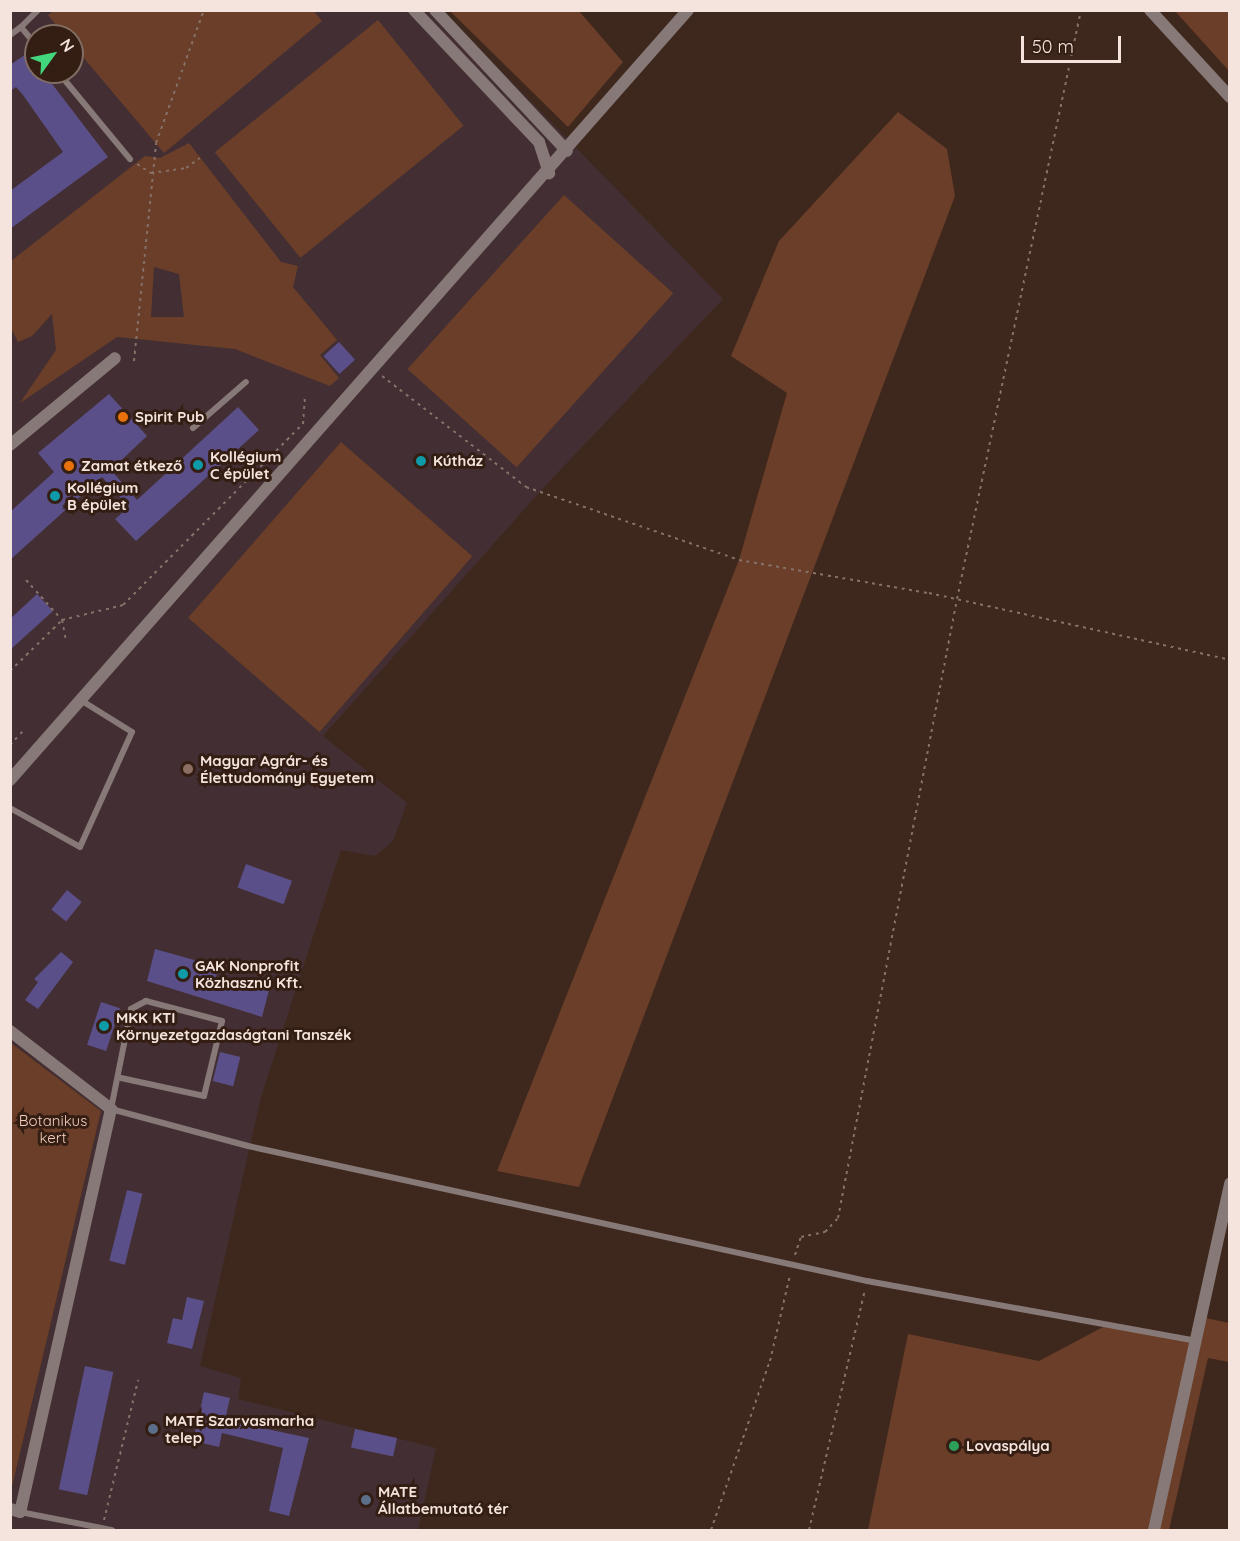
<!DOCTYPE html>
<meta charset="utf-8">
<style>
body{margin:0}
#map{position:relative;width:1240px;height:1541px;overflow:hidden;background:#3e281d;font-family:Quicksand,sans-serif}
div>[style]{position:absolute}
.education>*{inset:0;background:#432f33}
.green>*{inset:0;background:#6a3e28;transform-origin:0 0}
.building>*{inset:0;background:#5a4f88;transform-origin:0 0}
.path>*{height:2px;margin-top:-1px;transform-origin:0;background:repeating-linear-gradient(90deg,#857168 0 3px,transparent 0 7.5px)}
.service>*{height:6px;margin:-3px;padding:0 3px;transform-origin:3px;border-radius:3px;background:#877977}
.minor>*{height:12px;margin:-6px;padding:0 6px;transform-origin:6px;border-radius:6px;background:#877977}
.dots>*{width:16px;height:16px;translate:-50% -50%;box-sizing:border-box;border:3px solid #341e13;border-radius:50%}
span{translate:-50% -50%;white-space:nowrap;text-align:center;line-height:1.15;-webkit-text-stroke:6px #341e13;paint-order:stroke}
.poi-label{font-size:15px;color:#f4e4dd;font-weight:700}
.left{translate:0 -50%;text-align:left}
.park-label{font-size:15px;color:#f4cfbd}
.frame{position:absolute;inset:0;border:12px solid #f4e4dd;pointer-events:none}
.north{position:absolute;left:24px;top:24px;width:60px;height:60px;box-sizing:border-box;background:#341e13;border:2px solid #816d64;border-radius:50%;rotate:57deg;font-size:16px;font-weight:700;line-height:24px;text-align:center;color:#f4e4dd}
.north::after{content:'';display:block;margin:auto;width:21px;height:27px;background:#42d77c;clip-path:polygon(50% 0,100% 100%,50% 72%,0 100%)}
.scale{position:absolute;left:1021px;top:36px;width:100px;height:27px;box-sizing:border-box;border:3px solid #f4e4dd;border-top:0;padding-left:8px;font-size:18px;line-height:21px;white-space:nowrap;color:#f4e4dd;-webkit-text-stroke:4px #341e13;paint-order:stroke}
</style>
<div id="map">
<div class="education">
<i style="clip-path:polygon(evenodd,10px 11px,443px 11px,723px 299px,544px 487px,323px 736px,407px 803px,393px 841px,375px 856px,341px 850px,261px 1097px,200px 1366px,241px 1378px,238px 1399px,436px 1448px,418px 1530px,11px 1530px,11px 1491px,101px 1111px,11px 1043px,10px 11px,36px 36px,72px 36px,72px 72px,36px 72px,36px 36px)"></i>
</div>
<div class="green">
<i style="clip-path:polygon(53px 11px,313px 10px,322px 21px,164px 153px,72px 44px,72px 36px,65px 36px,48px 15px)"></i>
<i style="clip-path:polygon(450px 11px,579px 11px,623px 62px,568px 127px)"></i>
<i style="clip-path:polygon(1175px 11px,1229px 11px,1229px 71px)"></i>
<i style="left:378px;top:20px;width:136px;height:210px;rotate:51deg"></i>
<i style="clip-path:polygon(898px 112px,947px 149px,955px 196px,579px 1187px,497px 1171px,739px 560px,787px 393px,731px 356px,779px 241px)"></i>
<i style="clip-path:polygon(evenodd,189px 143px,281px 262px,298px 266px,293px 287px,337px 340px,320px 355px,339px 378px,330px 386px,235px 349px,117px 337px,20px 403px,56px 350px,52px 314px,32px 336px,18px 342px,11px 328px,11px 261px,145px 156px,160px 158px,189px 143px,154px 267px,179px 274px,184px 317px,151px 317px,154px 267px)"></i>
<i style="left:564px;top:195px;width:147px;height:234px;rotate:42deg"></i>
<i style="left:341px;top:442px;width:174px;height:233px;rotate:41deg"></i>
<i style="clip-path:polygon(11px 1043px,101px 1111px,11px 1491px)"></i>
<i style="clip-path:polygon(1201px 1317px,1229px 1323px,1229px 1362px,1208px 1358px,1169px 1530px,868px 1530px,908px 1334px,1039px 1361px,1103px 1327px,1195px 1341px)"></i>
</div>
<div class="building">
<i style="clip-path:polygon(29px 52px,36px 72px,43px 72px,108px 157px,10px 229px,10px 191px,63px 152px,23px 95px,16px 87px,10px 91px,10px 65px)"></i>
<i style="left:339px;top:342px;width:24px;height:21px;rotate:48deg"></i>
<i style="clip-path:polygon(109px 394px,147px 436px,111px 470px,137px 500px,238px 407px,259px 430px,136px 541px,115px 519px,129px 507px,102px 477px,10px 560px,10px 512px,54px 472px,38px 453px)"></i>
<i style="clip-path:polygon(37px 594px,53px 611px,10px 650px,10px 619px)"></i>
<i style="left:246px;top:864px;width:49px;height:25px;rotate:20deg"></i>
<i style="left:67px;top:890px;width:19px;height:25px;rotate:39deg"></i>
<i style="clip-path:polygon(155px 949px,219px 967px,216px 977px,269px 990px,262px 1017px,147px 981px)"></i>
<i style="clip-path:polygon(61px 952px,73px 962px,38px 1009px,25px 1000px,38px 982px,34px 979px)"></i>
<i style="left:101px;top:1002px;width:20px;height:45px;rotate:18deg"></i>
<i style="left:220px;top:1052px;width:21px;height:30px;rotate:14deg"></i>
<i style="left:127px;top:1190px;width:16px;height:73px;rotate:14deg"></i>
<i style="clip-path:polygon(187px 1297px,204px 1301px,192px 1349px,167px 1343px,173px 1318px,182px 1320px)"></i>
<i style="left:85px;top:1366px;width:29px;height:126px;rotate:12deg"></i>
<i style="clip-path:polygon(204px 1392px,230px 1398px,225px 1420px,309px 1438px,289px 1516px,269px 1511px,283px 1448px,222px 1433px,219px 1447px,193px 1441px)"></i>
<i style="left:355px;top:1429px;width:43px;height:19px;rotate:12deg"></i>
</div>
<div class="path">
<i style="left:137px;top:164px;width:17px;rotate:33deg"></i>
<i style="left:151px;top:173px;width:35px;rotate:-8deg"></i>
<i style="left:186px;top:168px;width:17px;rotate:-36deg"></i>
<i style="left:134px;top:361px;width:219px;rotate:-84.2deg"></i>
<i style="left:156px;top:143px;width:141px;rotate:-70.2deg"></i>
<i style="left:382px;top:376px;width:182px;rotate:37.6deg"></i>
<i style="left:526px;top:487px;width:225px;rotate:18.9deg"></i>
<i style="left:739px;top:560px;width:193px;rotate:9.9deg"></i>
<i style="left:929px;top:593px;width:308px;rotate:12.5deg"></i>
<i style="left:10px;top:461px;width:2px;rotate:90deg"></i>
<i style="left:26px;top:580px;width:54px;rotate:48deg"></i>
<i style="left:62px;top:620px;width:20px;rotate:79deg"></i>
<i style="left:10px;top:671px;width:73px;rotate:-44.4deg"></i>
<i style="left:62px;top:620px;width:63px;rotate:-13.8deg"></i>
<i style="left:123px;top:605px;width:255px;rotate:-45.2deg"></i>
<i style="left:303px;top:424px;width:27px;rotate:-86deg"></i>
<i style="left:10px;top:745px;width:21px;rotate:-47deg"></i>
<i style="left:795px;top:1255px;width:19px;rotate:-72deg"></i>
<i style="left:801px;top:1237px;width:25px;rotate:-12deg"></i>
<i style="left:825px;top:1232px;width:19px;rotate:-47deg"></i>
<i style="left:838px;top:1218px;width:630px;rotate:-79.12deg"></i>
<i style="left:957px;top:599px;width:602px;rotate:-78.11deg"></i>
<i style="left:104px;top:1520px;width:144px;rotate:-76.3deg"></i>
<i style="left:711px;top:1530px;width:179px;rotate:-70.8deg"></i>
<i style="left:770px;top:1361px;width:88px;rotate:-76.9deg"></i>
<i style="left:809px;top:1530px;width:246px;rotate:-76.9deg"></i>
</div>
<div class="service">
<i style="left:10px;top:35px;width:14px;rotate:-36deg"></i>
<i style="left:36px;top:45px;width:23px;rotate:-130deg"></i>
<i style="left:21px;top:27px;width:24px;rotate:-45deg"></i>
<i style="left:58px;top:72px;width:113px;rotate:50.4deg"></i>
<i style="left:193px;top:428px;width:70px;rotate:-41deg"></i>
<i style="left:10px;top:808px;width:80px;rotate:29.1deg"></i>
<i style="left:80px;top:847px;width:126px;rotate:-65.7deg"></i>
<i style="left:132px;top:732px;width:62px;rotate:-148.1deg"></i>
<i style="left:121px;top:1078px;width:85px;rotate:12.2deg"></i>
<i style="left:204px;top:1096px;width:77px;rotate:-76.5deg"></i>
<i style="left:222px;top:1021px;width:79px;rotate:-165.3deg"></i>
<i style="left:146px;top:1001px;width:17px;rotate:152deg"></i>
<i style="left:131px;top:1009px;width:102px;rotate:101.3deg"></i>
<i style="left:111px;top:1109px;width:142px;rotate:15.1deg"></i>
<i style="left:248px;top:1146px;width:634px;rotate:12.3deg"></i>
<i style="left:867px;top:1281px;width:334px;rotate:10.3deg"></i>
<i style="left:20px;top:1512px;width:94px;rotate:11.1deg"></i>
</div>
<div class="minor">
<i style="left:414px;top:10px;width:182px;rotate:46.6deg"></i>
<i style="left:539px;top:142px;width:33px;rotate:72deg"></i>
<i style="left:435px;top:10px;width:193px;rotate:46.9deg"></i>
<i style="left:1150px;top:10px;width:118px;rotate:47.4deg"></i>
<i style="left:10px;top:445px;width:136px;rotate:-39.6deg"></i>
<i style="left:10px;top:780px;width:1026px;rotate:-48.64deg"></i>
<i style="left:10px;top:1031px;width:128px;rotate:37.7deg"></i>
<i style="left:111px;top:1109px;width:413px;rotate:102.7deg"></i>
<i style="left:20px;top:1512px;width:10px;rotate:-163deg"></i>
<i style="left:1154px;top:1530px;width:355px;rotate:-77.6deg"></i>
</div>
<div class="dots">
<i style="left:123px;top:417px;background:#e8710a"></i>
<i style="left:421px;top:461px;background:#0f9aa8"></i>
<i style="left:198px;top:465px;background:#0f9aa8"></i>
<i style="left:69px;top:466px;background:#e8710a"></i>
<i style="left:55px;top:496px;background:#0f9aa8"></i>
<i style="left:188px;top:769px;background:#8d6e63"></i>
<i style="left:183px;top:974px;background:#0f9aa8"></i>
<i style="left:104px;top:1026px;background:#0f9aa8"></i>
<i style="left:153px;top:1429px;background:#5c6f8a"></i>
<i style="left:954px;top:1446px;background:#2e9e5b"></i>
<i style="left:366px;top:1500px;background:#5c6f8a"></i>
</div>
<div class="poi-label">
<span class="left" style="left:135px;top:417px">Spirit Pub</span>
<span class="left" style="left:210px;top:465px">Kollégium<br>C épület</span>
<span class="left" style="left:433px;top:461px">Kútház</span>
<span class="left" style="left:81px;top:466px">Zamat étkező</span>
<span class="left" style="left:67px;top:496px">Kollégium<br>B épület</span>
<span class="left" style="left:200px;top:769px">Magyar Agrár- és<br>Élettudományi Egyetem</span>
<span class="left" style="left:195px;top:974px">GAK Nonprofit<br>Közhasznú Kft.</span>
<span class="left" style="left:116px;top:1026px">MKK KTI<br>Környezetgazdaságtani Tanszék</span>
<span class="left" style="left:165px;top:1429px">MATE Szarvasmarha<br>telep</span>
<span class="left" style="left:966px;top:1446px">Lovaspálya</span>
<span class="left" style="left:378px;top:1500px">MATE<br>Állatbemutató tér</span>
</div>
<div class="park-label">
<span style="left:53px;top:1129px">Botanikus<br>kert</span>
</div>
<div class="frame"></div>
<div class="north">N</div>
<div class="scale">50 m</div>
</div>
